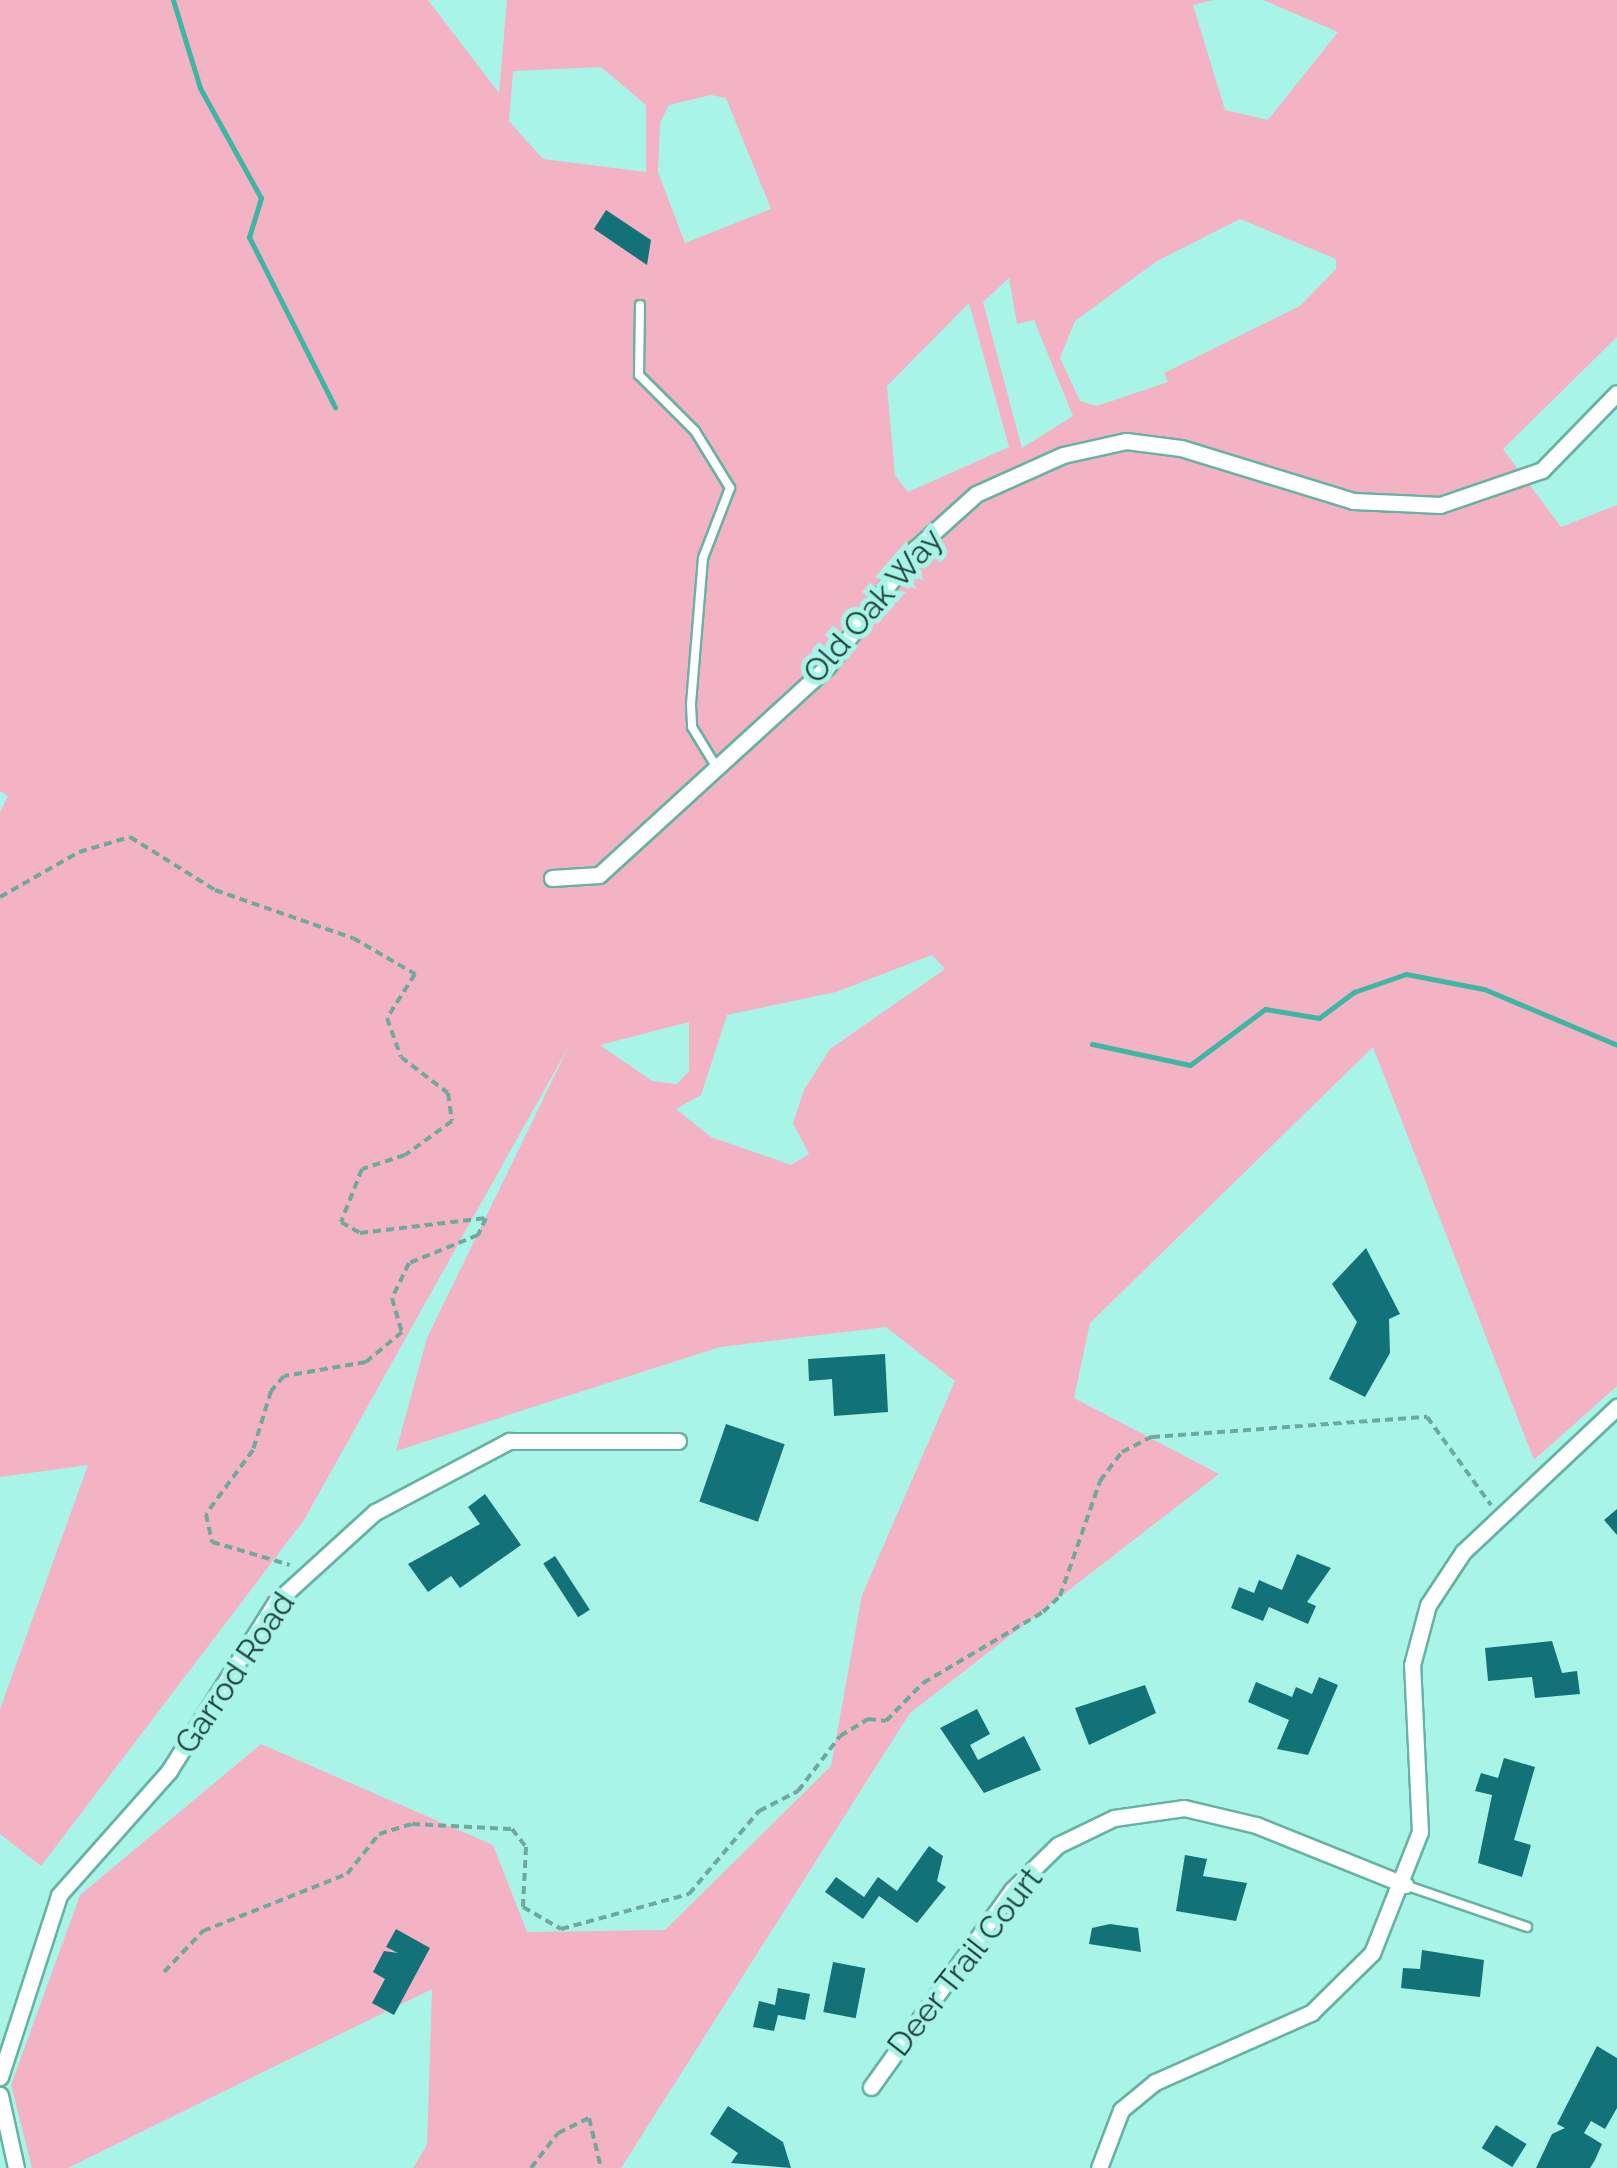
<!DOCTYPE html>
<style>
body{margin:0}
#map{position:relative;width:1617px;height:2168px;overflow:hidden;background:#a8f5e7;font-family:Raleway,sans-serif}
div>[style]{position:absolute}
.green>*{inset:0;background:#f4b3c4}
.stream>*{height:5px;margin:-2.5px;padding:0 2.5px;transform-origin:2.5px;border-radius:2.5px;background:#3eb6a4}
.building>*{inset:0;background:#127278;transform-origin:0 0}
.path>*{height:4px;margin-top:-2px;transform-origin:0;background:repeating-linear-gradient(90deg,#6fa99e 0 8px,transparent 0 13px)}
.roads{filter:drop-shadow(2px 0 #66b2a4) drop-shadow(-2px 0 #66b2a4) drop-shadow(0 2px #66b2a4) drop-shadow(0 -2px #66b2a4)}
.lane>*{height:8px;margin:-4px;padding:0 4px;transform-origin:4px;border-radius:4px;background:#fff}
.street>*{height:15px;margin:-7.5px;padding:0 7.5px;transform-origin:7.5px;border-radius:7.5px;background:#fff}
span{translate:-50% -50%;white-space:nowrap;text-align:center;line-height:1.15;-webkit-text-stroke:10px #a8f5e7;paint-order:stroke}
.street-label{font-size:32px;color:#20403a}
</style>
<div id="map">
<div class="green">
<i style="clip-path:polygon(evenodd,0 0,428px 0,499px 93px,507px 0,1214px 0,1193px 5px,1225px 110px,1268px 120px,1338px 32px,1263px 0,1617px 0,1617px 337px,1503px 449px,1561px 527px,1617px 505px,1617px 1386px,1534px 1460px,1373px 1047px,1090px 1323px,1074px 1398px,1219px 1474px,910px 1713px,621px 2168px,413px 2168px,427px 2145px,432px 1989px,68px 2168px,32px 2168px,11px 2085px,80px 1895px,261px 1744px,493px 1845px,527px 1932px,665px 1930px,831px 1766px,862px 1595px,955px 1381px,886px 1327px,720px 1347px,396px 1451px,427px 1338px,569px 1046px,304px 1520px,41px 1866px,0 1834px,0 1709px,88px 1465px,0 1477px,0 812px,8px 796px,0 791px,0 0,601px 67px,646px 105px,646px 172px,543px 159px,509px 121px,513px 71px,601px 67px,0 0,711px 95px,726px 98px,771px 209px,685px 243px,658px 172px,660px 123px,669px 105px,711px 95px,0 0,1240px 219px,1336px 259px,1336px 269px,1300px 306px,1164px 373px,1168px 382px,1097px 406px,1080px 401px,1060px 358px,1075px 321px,1157px 261px,1240px 219px,0 0,1009px 278px,1017px 324px,1034px 320px,1073px 416px,1022px 448px,983px 302px,1009px 278px,0 0,969px 303px,1009px 447px,908px 492px,895px 475px,887px 386px,969px 303px,0 0,932px 955px,945px 969px,830px 1049px,804px 1090px,793px 1123px,809px 1154px,791px 1165px,711px 1137px,676px 1109px,701px 1095px,727px 1015px,836px 992px,932px 955px,0 0,689px 1022px,689px 1071px,677px 1084px,652px 1081px,600px 1045px,689px 1022px)"></i>
</div>
<div class="stream">
<i style="left:173px;top:0;width:92px;rotate:72.9deg"></i>
<i style="left:200px;top:88px;width:126px;rotate:61deg"></i>
<i style="left:261px;top:198px;width:41px;rotate:107.1deg"></i>
<i style="left:249px;top:237px;width:191px;rotate:63.2deg"></i>
<i style="left:1092px;top:1044px;width:100px;rotate:12.1deg"></i>
<i style="left:1190px;top:1065px;width:94px;rotate:-36.7deg"></i>
<i style="left:1265px;top:1009px;width:55px;rotate:9.5deg"></i>
<i style="left:1319px;top:1018px;width:44px;rotate:-36.6deg"></i>
<i style="left:1354px;top:992px;width:55px;rotate:-19.1deg"></i>
<i style="left:1406px;top:974px;width:79px;rotate:10.9deg"></i>
<i style="left:1484px;top:989px;width:144px;rotate:22.8deg"></i>
</div>
<div class="building">
<i style="clip-path:polygon(606px 210px,651px 240px,647px 265px,594px 229px)"></i>
<i style="clip-path:polygon(1366px 1248px,1400px 1314px,1389px 1319px,1390px 1353px,1365px 1397px,1329px 1379px,1357px 1322px,1332px 1284px)"></i>
<i style="clip-path:polygon(885px 1354px,888px 1412px,834px 1416px,832px 1379px,809px 1381px,808px 1359px)"></i>
<i style="left:726px;top:1424px;width:62px;height:82px;rotate:19deg"></i>
<i style="clip-path:polygon(485px 1494px,521px 1545px,460px 1588px,451px 1576px,428px 1592px,408px 1564px,480px 1524px,468px 1507px)"></i>
<i style="clip-path:polygon(1617px 1509px,1617px 1535px,1604px 1520px)"></i>
<i style="clip-path:polygon(1297px 1554px,1331px 1568px,1307px 1602px,1316px 1606px,1308px 1624px,1269px 1607px,1263px 1621px,1231px 1608px,1239px 1587px,1254px 1593px,1259px 1580px,1282px 1590px)"></i>
<i style="left:555px;top:1556px;width:64px;height:14px;rotate:57deg"></i>
<i style="clip-path:polygon(1552px 1641px,1562px 1673px,1577px 1671px,1580px 1694px,1535px 1698px,1532px 1677px,1488px 1681px,1485px 1648px)"></i>
<i style="clip-path:polygon(1319px 1677px,1338px 1685px,1308px 1755px,1277px 1749px,1289px 1720px,1248px 1702px,1256px 1682px,1292px 1697px,1296px 1687px,1312px 1694px)"></i>
<i style="clip-path:polygon(1145px 1685px,1156px 1713px,1089px 1745px,1075px 1708px)"></i>
<i style="clip-path:polygon(977px 1709px,990px 1734px,970px 1745px,978px 1760px,1024px 1736px,1041px 1770px,984px 1793px,940px 1728px)"></i>
<i style="clip-path:polygon(1504px 1758px,1535px 1767px,1514px 1840px,1531px 1845px,1522px 1877px,1478px 1863px,1492px 1795px,1475px 1791px,1481px 1773px,1498px 1778px)"></i>
<i style="clip-path:polygon(929px 1846px,943px 1856px,937px 1881px,946px 1887px,917px 1923px,879px 1896px,863px 1919px,825px 1892px,836px 1877px,864px 1897px,878px 1877px,897px 1891px)"></i>
<i style="clip-path:polygon(1185px 1855px,1207px 1859px,1203px 1876px,1247px 1883px,1236px 1921px,1176px 1911px)"></i>
<i style="clip-path:polygon(1110px 1924px,1138px 1928px,1141px 1952px,1089px 1944px,1092px 1928px)"></i>
<i style="clip-path:polygon(396px 1929px,430px 1948px,394px 2015px,372px 2003px,385px 1979px,373px 1972px,384px 1951px,398px 1953px,386px 1947px)"></i>
<i style="clip-path:polygon(1422px 1950px,1484px 1960px,1480px 1997px,1401px 1988px,1403px 1968px,1420px 1969px)"></i>
<i style="left:833px;top:1962px;width:33px;height:51px;rotate:11deg"></i>
<i style="clip-path:polygon(778px 1988px,810px 1994px,805px 2020px,778px 2015px,774px 2031px,753px 2027px,759px 2001px,775px 2005px)"></i>
<i style="clip-path:polygon(1597px 2046px,1617px 2058px,1617px 2108px,1605px 2129px,1591px 2121px,1584px 2133px,1602px 2144px,1595px 2160px,1590px 2168px,1536px 2168px,1552px 2134px,1565px 2128px,1557px 2124px)"></i>
<i style="clip-path:polygon(728px 2106px,783px 2142px,791px 2168px,731px 2163px,738px 2153px,710px 2134px)"></i>
<i style="left:1496px;top:2125px;width:36px;height:27px;rotate:32deg"></i>
</div>
<div class="path">
<i style="left:0;top:897px;width:91px;rotate:-29.7deg"></i>
<i style="left:79px;top:852px;width:53px;rotate:-16.4deg"></i>
<i style="left:130px;top:837px;width:100px;rotate:31.9deg"></i>
<i style="left:215px;top:890px;width:146px;rotate:19.2deg"></i>
<i style="left:353px;top:938px;width:72px;rotate:30.1deg"></i>
<i style="left:415px;top:974px;width:52px;rotate:122.5deg"></i>
<i style="left:387px;top:1018px;width:41px;rotate:70.3deg"></i>
<i style="left:401px;top:1057px;width:59px;rotate:37.5deg"></i>
<i style="left:448px;top:1093px;width:28px;rotate:82deg"></i>
<i style="left:452px;top:1121px;width:58px;rotate:144.1deg"></i>
<i style="left:405px;top:1155px;width:45px;rotate:162deg"></i>
<i style="left:362px;top:1169px;width:57px;rotate:111.6deg"></i>
<i style="left:341px;top:1222px;width:22px;rotate:30deg"></i>
<i style="left:360px;top:1233px;width:127px;rotate:-6.8deg"></i>
<i style="left:486px;top:1218px;width:19px;rotate:115deg"></i>
<i style="left:478px;top:1235px;width:74px;rotate:157.9deg"></i>
<i style="left:409px;top:1263px;width:39px;rotate:116deg"></i>
<i style="left:392px;top:1298px;width:35px;rotate:74deg"></i>
<i style="left:402px;top:1332px;width:47px;rotate:140.2deg"></i>
<i style="left:366px;top:1362px;width:83px;rotate:170.3deg"></i>
<i style="left:284px;top:1376px;width:20px;rotate:131deg"></i>
<i style="left:271px;top:1391px;width:62px;rotate:107deg"></i>
<i style="left:253px;top:1450px;width:79px;rotate:126.3deg"></i>
<i style="left:206px;top:1514px;width:29px;rotate:78deg"></i>
<i style="left:212px;top:1542px;width:81px;rotate:16.4deg"></i>
<i style="left:164px;top:1972px;width:57px;rotate:-46.4deg"></i>
<i style="left:203px;top:1931px;width:155px;rotate:-21.6deg"></i>
<i style="left:347px;top:1874px;width:51px;rotate:-51.3deg"></i>
<i style="left:379px;top:1834px;width:34px;rotate:-17deg"></i>
<i style="left:412px;top:1824px;width:100px;rotate:2.9deg"></i>
<i style="left:512px;top:1829px;width:23px;rotate:52deg"></i>
<i style="left:526px;top:1847px;width:60px;rotate:92.9deg"></i>
<i style="left:523px;top:1907px;width:44px;rotate:30.1deg"></i>
<i style="left:561px;top:1929px;width:133px;rotate:-15.3deg"></i>
<i style="left:689px;top:1894px;width:109px;rotate:-49.9deg"></i>
<i style="left:759px;top:1811px;width:44px;rotate:-27.1deg"></i>
<i style="left:798px;top:1791px;width:69px;rotate:-52.6deg"></i>
<i style="left:840px;top:1736px;width:33px;rotate:-31deg"></i>
<i style="left:868px;top:1719px;width:18px;rotate:6deg"></i>
<i style="left:886px;top:1721px;width:53px;rotate:-45.8deg"></i>
<i style="left:923px;top:1683px;width:139px;rotate:-30.6deg"></i>
<i style="left:1043px;top:1612px;width:23px;rotate:-43deg"></i>
<i style="left:1060px;top:1596px;width:122px;rotate:-70.8deg"></i>
<i style="left:1100px;top:1481px;width:36px;rotate:-53deg"></i>
<i style="left:1122px;top:1452px;width:34px;rotate:-27deg"></i>
<i style="left:1152px;top:1437px;width:276px;rotate:-4.2deg"></i>
<i style="left:1427px;top:1417px;width:109px;rotate:54deg"></i>
<i style="left:531px;top:2168px;width:44px;rotate:-52.4deg"></i>
<i style="left:558px;top:2133px;width:34px;rotate:-26deg"></i>
<i style="left:589px;top:2118px;width:51px;rotate:76.5deg"></i>
</div>
<div class="roads">
<div class="lane">
<i style="left:640px;top:305px;width:70px;rotate:90.8deg"></i>
<i style="left:639px;top:375px;width:79px;rotate:45deg"></i>
<i style="left:695px;top:431px;width:67px;rotate:58.4deg"></i>
<i style="left:730px;top:488px;width:75px;rotate:111.1deg"></i>
<i style="left:703px;top:558px;width:147px;rotate:94.7deg"></i>
<i style="left:691px;top:705px;width:22px;rotate:87deg"></i>
<i style="left:692px;top:727px;width:48px;rotate:58.6deg"></i>
<i style="left:1405px;top:1885px;width:129px;rotate:19deg"></i>
</div>
<div class="street">
<i style="left:552px;top:878px;width:47px;rotate:-3.7deg"></i>
<i style="left:599px;top:875px;width:309px;rotate:-42.4deg"></i>
<i style="left:827px;top:667px;width:147px;rotate:-53.3deg"></i>
<i style="left:915px;top:549px;width:82px;rotate:-42deg"></i>
<i style="left:976px;top:494px;width:95px;rotate:-24.1deg"></i>
<i style="left:1063px;top:455px;width:65px;rotate:-12.5deg"></i>
<i style="left:1126px;top:441px;width:55px;rotate:7.3deg"></i>
<i style="left:1181px;top:448px;width:180px;rotate:17.1deg"></i>
<i style="left:1353px;top:501px;width:87px;rotate:2.6deg"></i>
<i style="left:1440px;top:505px;width:108px;rotate:-18.9deg"></i>
<i style="left:1542px;top:470px;width:107px;rotate:-45.8deg"></i>
<i style="left:0;top:2077px;width:191px;rotate:-72deg"></i>
<i style="left:59px;top:1895px;width:166px;rotate:-48.4deg"></i>
<i style="left:169px;top:1771px;width:200px;rotate:-57.7deg"></i>
<i style="left:276px;top:1602px;width:134px;rotate:-42.3deg"></i>
<i style="left:375px;top:1512px;width:152px;rotate:-27.9deg"></i>
<i style="left:509px;top:1441px;width:169px"></i>
<i style="left:871px;top:2087px;width:242px;rotate:-54.4deg"></i>
<i style="left:1012px;top:1890px;width:64px;rotate:-44.4deg"></i>
<i style="left:1058px;top:1845px;width:62px;rotate:-25.7deg"></i>
<i style="left:1114px;top:1818px;width:71px;rotate:-8.1deg"></i>
<i style="left:1184px;top:1808px;width:74px;rotate:13.3deg"></i>
<i style="left:1256px;top:1825px;width:161px;rotate:21.9deg"></i>
<i style="left:0;top:2095px;width:75px;rotate:77.6deg"></i>
<i style="left:1099px;top:2168px;width:62px;rotate:-69.2deg"></i>
<i style="left:1121px;top:2110px;width:44px;rotate:-39.5deg"></i>
<i style="left:1155px;top:2082px;width:171px;rotate:-23.9deg"></i>
<i style="left:1311px;top:2013px;width:86px;rotate:-44.5deg"></i>
<i style="left:1372px;top:1953px;width:130px;rotate:-68.4deg"></i>
<i style="left:1420px;top:1832px;width:167px;rotate:-92.7deg"></i>
<i style="left:1412px;top:1665px;width:62px;rotate:-75.1deg"></i>
<i style="left:1428px;top:1605px;width:64px;rotate:-56.6deg"></i>
<i style="left:1463px;top:1552px;width:212px;rotate:-43.3deg"></i>
</div>
</div>
<div class="street-label">
<span style="left:873px;top:606px;rotate:-49deg">Old Oak Way</span>
<span style="left:235px;top:1673px;rotate:-56deg">Garrod Road</span>
<span style="left:965px;top:1962px;rotate:-52deg">Deer Trail Court</span>
</div>
</div>
